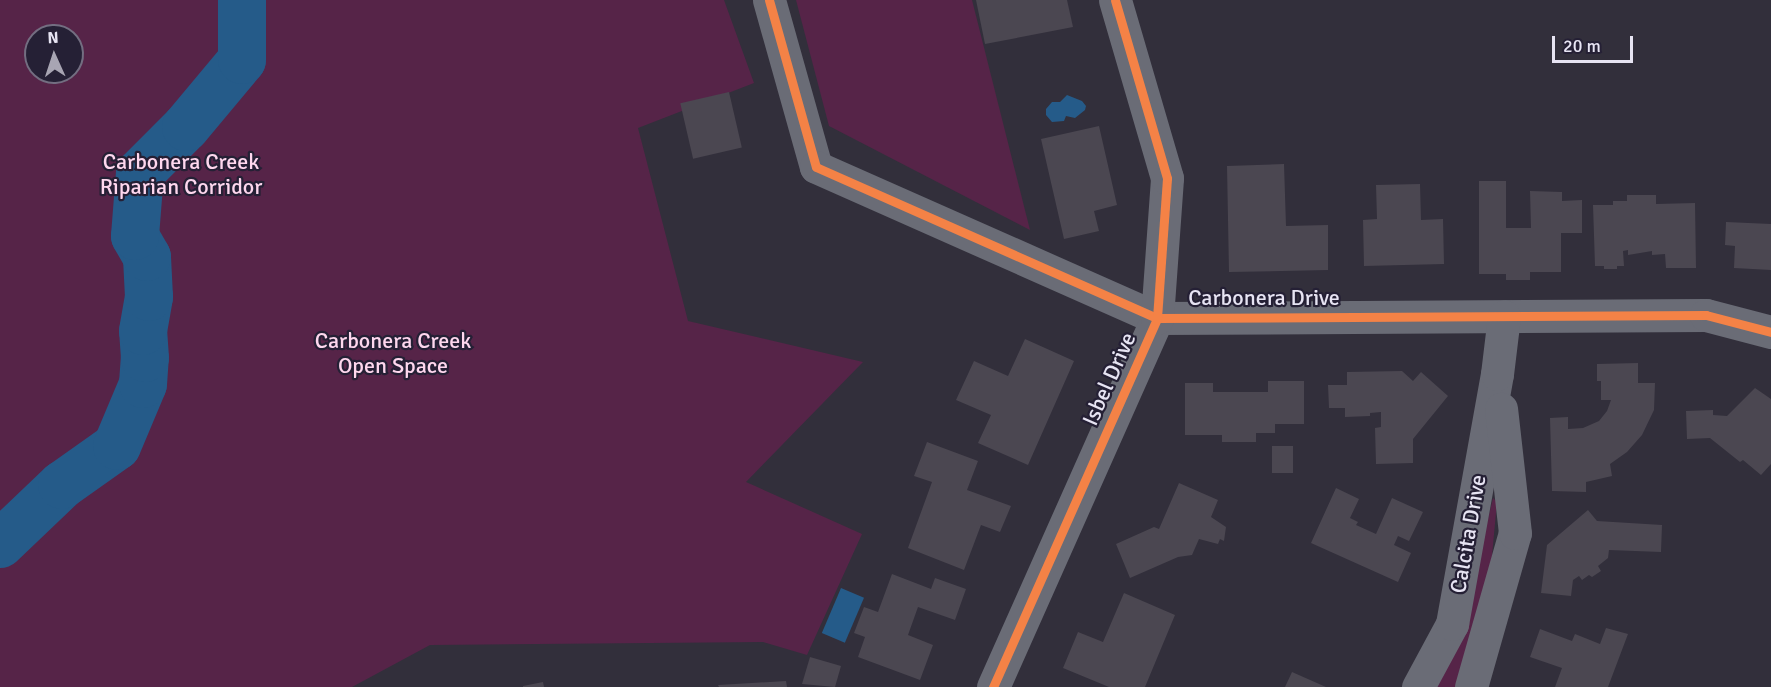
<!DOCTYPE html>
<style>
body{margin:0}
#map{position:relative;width:1771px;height:687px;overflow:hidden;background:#322f3b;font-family:Signika,sans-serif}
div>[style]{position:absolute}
.green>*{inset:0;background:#562448}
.water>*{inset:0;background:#255b89;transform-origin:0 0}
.river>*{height:48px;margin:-24px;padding:0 24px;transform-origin:24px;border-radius:24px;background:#255b89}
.building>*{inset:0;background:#4b4751;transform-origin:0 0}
.minor>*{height:33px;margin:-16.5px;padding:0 16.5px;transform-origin:16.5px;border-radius:16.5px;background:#6a6c76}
.cycleway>*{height:9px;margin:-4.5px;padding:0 4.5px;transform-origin:4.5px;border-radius:4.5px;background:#f48246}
span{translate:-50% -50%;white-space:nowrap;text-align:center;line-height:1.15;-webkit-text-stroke:4.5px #252035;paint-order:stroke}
.park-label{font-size:22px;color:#fed7ee}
.street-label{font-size:22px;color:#e7e4f3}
.north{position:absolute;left:24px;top:24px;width:60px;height:60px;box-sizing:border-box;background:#252035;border:2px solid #736e81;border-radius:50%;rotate:357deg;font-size:16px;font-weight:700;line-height:24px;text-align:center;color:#e7e4f3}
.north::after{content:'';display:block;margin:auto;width:21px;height:27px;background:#a8a5b3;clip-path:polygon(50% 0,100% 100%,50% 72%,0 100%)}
.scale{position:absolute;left:1552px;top:36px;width:81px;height:27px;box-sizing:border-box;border:3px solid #e7e4f3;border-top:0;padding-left:8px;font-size:18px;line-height:21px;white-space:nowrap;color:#e7e4f3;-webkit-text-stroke:4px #252035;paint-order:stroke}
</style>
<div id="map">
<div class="green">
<i style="clip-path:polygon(evenodd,0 0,724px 0,754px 83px,638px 128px,688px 321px,863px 362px,746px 482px,862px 534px,807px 655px,763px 642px,430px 645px,352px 687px,0 687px,0 0,36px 36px,72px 36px,72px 72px,36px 72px,36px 36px)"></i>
<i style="clip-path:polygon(796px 0,972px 0,1030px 230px,829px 126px)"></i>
<i style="clip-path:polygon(1493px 498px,1497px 502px,1490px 577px,1461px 687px,1435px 687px,1473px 582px)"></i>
</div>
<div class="water">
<i style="clip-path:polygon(1067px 95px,1082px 101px,1086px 106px,1085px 110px,1075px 118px,1066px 116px,1064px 121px,1052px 122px,1046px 115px,1046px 109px,1052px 102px,1060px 102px)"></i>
<i style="left:841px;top:588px;width:25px;height:49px;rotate:23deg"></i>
</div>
<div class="river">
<i style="left:0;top:544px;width:86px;rotate:-43.6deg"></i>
<i style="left:62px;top:485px;width:67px;rotate:-35.3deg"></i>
<i style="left:117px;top:446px;width:67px;rotate:-67.2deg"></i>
<i style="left:143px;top:384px;width:26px;rotate:-86deg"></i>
<i style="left:145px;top:358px;width:27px;rotate:-94deg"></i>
<i style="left:143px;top:331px;width:35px;rotate:-80deg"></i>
<i style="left:149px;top:297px;width:40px;rotate:-92.9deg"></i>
<i style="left:147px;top:257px;width:24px;rotate:-120deg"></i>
<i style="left:135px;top:236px;width:63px;rotate:-85.5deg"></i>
<i style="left:140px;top:173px;width:65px;rotate:-45deg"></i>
<i style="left:186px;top:127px;width:87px;rotate:-50.1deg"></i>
<i style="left:242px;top:60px;width:60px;rotate:-90deg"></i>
</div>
<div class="building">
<i style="clip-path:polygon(976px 0,1067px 0,1073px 27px,985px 44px)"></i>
<i style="left:729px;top:92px;width:57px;height:50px;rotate:77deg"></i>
<i style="clip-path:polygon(1099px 126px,1117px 205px,1094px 211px,1099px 231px,1064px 239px,1041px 139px)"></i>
<i style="clip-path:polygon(1284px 164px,1286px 226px,1328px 225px,1328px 270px,1229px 272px,1227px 166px)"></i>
<i style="clip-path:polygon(1479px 181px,1506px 181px,1506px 228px,1531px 228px,1530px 191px,1562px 192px,1562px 201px,1582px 200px,1582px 233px,1561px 233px,1561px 272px,1530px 272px,1530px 280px,1506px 280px,1506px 274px,1479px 274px)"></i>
<i style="clip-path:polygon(1420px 184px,1421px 220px,1443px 219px,1444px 264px,1364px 266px,1363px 220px,1377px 219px,1376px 185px)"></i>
<i style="clip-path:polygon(1627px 195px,1656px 195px,1656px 204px,1695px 203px,1696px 268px,1666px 268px,1665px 254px,1652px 255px,1652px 251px,1628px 255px,1628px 250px,1623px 251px,1624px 266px,1617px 266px,1617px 269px,1604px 269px,1604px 266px,1595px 266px,1593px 205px,1613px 205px,1613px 201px,1627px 201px)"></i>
<i style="clip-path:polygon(1726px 222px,1771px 224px,1771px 270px,1734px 268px,1735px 246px,1725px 245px)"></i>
<i style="clip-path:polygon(1025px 339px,1074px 361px,1028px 465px,978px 443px,991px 415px,956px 400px,974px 361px,1008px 376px)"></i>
<i style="clip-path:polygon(1638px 363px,1638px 383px,1655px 383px,1654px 410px,1642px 435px,1627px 452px,1610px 464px,1612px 476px,1586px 482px,1586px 492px,1552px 491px,1550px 418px,1568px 417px,1568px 429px,1583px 428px,1599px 421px,1607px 411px,1611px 400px,1601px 400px,1601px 381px,1597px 381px,1597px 364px)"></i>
<i style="clip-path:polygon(1402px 371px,1413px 381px,1421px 372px,1448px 396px,1413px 439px,1413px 463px,1376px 464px,1375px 428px,1381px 427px,1381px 412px,1370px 413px,1370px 416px,1345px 417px,1345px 408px,1329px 408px,1328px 385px,1347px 385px,1347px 372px)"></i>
<i style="clip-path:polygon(1268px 381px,1304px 381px,1304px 424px,1275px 424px,1275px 433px,1256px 433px,1256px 442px,1222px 442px,1222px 435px,1185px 435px,1185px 383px,1213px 383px,1213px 392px,1268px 392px)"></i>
<i style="clip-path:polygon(1755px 388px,1771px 399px,1771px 464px,1761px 475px,1743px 460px,1740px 462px,1710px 438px,1687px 439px,1686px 411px,1713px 410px,1713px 415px,1727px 416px)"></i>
<i style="clip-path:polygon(927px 442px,978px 461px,967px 490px,1011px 506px,1000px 532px,981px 525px,964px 570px,908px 548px,932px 482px,914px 476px)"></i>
<i style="left:1272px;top:446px;width:21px;height:27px"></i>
<i style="clip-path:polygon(1179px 483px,1218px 500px,1211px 517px,1226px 527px,1224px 541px,1220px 539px,1218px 544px,1199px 539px,1192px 555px,1178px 557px,1130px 578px,1116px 544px,1154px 527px,1159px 529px)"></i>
<i style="clip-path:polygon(1336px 488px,1359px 499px,1350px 518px,1358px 522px,1356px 525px,1376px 534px,1392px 498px,1423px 512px,1409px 541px,1398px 536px,1394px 545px,1411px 553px,1398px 582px,1311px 543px)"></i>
<i style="clip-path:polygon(1588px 510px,1597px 521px,1662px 525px,1661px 552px,1609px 550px,1608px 558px,1598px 566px,1601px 571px,1592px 577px,1589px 575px,1582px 580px,1579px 576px,1573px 580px,1571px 596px,1541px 593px,1547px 545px)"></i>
<i style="clip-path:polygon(892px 574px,931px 589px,935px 578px,966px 589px,955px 620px,918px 607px,908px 635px,933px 645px,920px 680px,858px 657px,865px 637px,854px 633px,864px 607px,878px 612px)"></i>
<i style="clip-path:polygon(1124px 593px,1175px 615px,1145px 687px,1109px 687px,1063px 668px,1078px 632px,1103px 642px)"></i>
<i style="clip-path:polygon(1606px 628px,1628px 634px,1608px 687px,1555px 687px,1562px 668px,1530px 657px,1540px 629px,1572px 641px,1575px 634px,1600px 644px)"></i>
<i style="clip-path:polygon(810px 657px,841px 666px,835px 687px,802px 684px)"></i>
<i style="clip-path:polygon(1292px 672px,1326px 687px,1285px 687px)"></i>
<i style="clip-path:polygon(786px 681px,787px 687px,719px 687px,718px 685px)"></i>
<i style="clip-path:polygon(543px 682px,544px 687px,523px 687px,523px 686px)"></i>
</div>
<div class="minor">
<i style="left:769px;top:0;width:173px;rotate:74.3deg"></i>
<i style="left:816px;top:167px;width:373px;rotate:23.9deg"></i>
<i style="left:1157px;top:318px;width:549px;rotate:-0.31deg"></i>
<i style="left:1706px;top:315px;width:67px;rotate:14.7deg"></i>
<i style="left:993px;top:687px;width:404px;rotate:-66deg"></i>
<i style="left:1157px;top:318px;width:140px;rotate:-85.9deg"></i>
<i style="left:1167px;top:178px;width:185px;rotate:-106.3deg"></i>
<i style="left:1418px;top:687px;width:72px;rotate:-61.6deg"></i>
<i style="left:1452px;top:624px;width:254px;rotate:-79.8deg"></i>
<i style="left:1497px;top:374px;width:58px;rotate:-83.1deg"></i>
<i style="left:1471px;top:687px;width:160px;rotate:-74.1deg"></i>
<i style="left:1515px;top:533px;width:125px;rotate:-96.4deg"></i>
</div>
<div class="cycleway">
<i style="left:769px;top:0;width:173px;rotate:74.3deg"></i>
<i style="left:816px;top:167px;width:373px;rotate:23.9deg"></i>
<i style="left:1157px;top:318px;width:549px;rotate:-0.31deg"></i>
<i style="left:1706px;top:315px;width:67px;rotate:14.7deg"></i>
<i style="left:993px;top:687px;width:404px;rotate:-66deg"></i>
<i style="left:1157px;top:318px;width:140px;rotate:-85.9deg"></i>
<i style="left:1167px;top:178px;width:185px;rotate:-106.3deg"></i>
</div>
<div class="park-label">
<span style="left:181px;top:174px">Carbonera Creek<br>Riparian Corridor</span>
<span style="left:393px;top:353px">Carbonera Creek<br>Open Space</span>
</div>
<div class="street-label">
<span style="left:1264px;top:298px">Carbonera Drive</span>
<span style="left:1109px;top:379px;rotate:-66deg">Isbel Drive</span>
<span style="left:1468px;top:534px;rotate:-80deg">Calcita Drive</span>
</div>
<div class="north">N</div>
<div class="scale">20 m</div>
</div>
